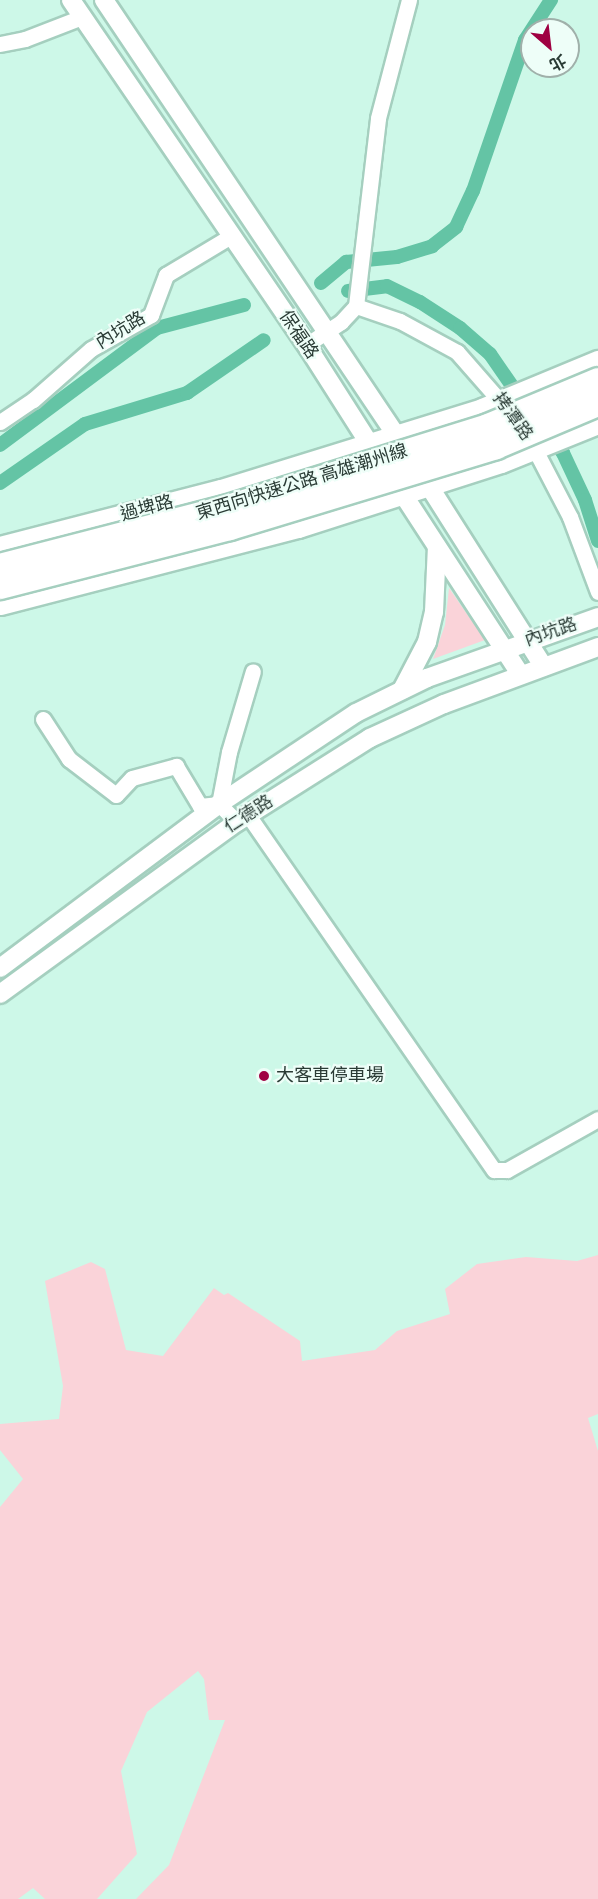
<!DOCTYPE html>
<meta charset="utf-8">
<style>
body{margin:0}
#map{position:relative;width:598px;height:1899px;overflow:hidden;background:#cdf8e8;font-family:"Source Sans 3","Noto Sans TC",sans-serif}
div>[style]{position:absolute}
.green>*{inset:0;background:#fad3d9}
.canal>*{height:14px;margin:-7px;padding:0 7px;transform-origin:7px;border-radius:7px;background:#64c4a5}
.roads{filter:drop-shadow(2px 0 #a5cfbf) drop-shadow(-2px 0 #a5cfbf) drop-shadow(0 2px #a5cfbf) drop-shadow(0 -2px #a5cfbf)}
.minor>*{height:15px;margin:-7.5px;padding:0 7.5px;transform-origin:7.5px;border-radius:7.5px;background:#fff}
.tertiary>*{height:18px;margin:-9px;padding:0 9px;transform-origin:9px;border-radius:9px;background:#fff}
.secondary>*{height:21px;margin:-10.5px;padding:0 10.5px;transform-origin:10.5px;border-radius:10.5px;background:#fff}
.bridges{filter:drop-shadow(2px 0 #a5cfbf) drop-shadow(-2px 0 #a5cfbf) drop-shadow(0 2px #a5cfbf) drop-shadow(0 -2px #a5cfbf)}
.trunk-bridge>*{height:24px;margin:-12px;padding:0 12px;transform-origin:12px;border-radius:12px;background:#fff}
.dots>*{width:16px;height:16px;translate:-50% -50%;box-sizing:border-box;border:3px solid #eefef8;border-radius:50%}
span{translate:-50% -50%;white-space:nowrap;text-align:center;line-height:1.15;-webkit-text-stroke:4.5px #eefef8;paint-order:stroke}
.street-label{font-size:18px;color:#2a3b35}
.poi-label{font-size:18px;color:#2a3b35}
.left{translate:0 -50%;text-align:left}
.north{position:absolute;left:520px;top:18px;width:60px;height:60px;box-sizing:border-box;background:#eefef8;border:2px solid #a0b0aa;border-radius:50%;rotate:152deg;font-size:16px;font-weight:700;line-height:24px;text-align:center;color:#2a3b35}
.north::after{content:'';display:block;margin:auto;width:21px;height:27px;background:#9f0142;clip-path:polygon(50% 0,100% 100%,50% 72%,0 100%)}
</style>
<div id="map">
<div class="green">
<i style="clip-path:polygon(449px 588px,485px 640px,433px 659px,445px 625px)"></i>
<i style="clip-path:polygon(598px 1255px,598px 1414px,588px 1418px,598px 1451px,598px 1899px,136px 1899px,169px 1865px,225px 1720px,209px 1720px,204px 1679px,198px 1671px,147px 1712px,121px 1771px,137px 1854px,97px 1899px,45px 1899px,33px 1888px,18px 1899px,0 1899px,0 1507px,23px 1479px,0 1450px,0 1424px,59px 1419px,63px 1386px,45px 1281px,91px 1262px,105px 1269px,126px 1350px,163px 1356px,214px 1288px,224px 1295px,228px 1293px,300px 1341px,302px 1361px,375px 1350px,397px 1331px,450px 1314px,445px 1289px,477px 1264px,526px 1257px,577px 1261px)"></i>
</div>
<div class="canal">
<i style="left:321px;top:283px;width:33px;rotate:-40deg"></i>
<i style="left:346px;top:262px;width:51px;rotate:-5.6deg"></i>
<i style="left:397px;top:257px;width:37px;rotate:-17deg"></i>
<i style="left:432px;top:246px;width:31px;rotate:-38deg"></i>
<i style="left:456px;top:227px;width:40px;rotate:-65deg"></i>
<i style="left:473px;top:191px;width:160px;rotate:-71deg"></i>
<i style="left:525px;top:40px;width:48px;rotate:-57deg"></i>
<i style="left:348px;top:291px;width:39px;rotate:-7deg"></i>
<i style="left:387px;top:286px;width:37px;rotate:26deg"></i>
<i style="left:420px;top:302px;width:48px;rotate:33deg"></i>
<i style="left:460px;top:328px;width:40px;rotate:41deg"></i>
<i style="left:490px;top:354px;width:55px;rotate:55.4deg"></i>
<i style="left:549px;top:435px;width:23px;rotate:52deg"></i>
<i style="left:563px;top:453px;width:52px;rotate:64.9deg"></i>
<i style="left:585px;top:500px;width:43px;rotate:72.4deg"></i>
<i style="left:0;top:445px;width:196px;rotate:-36.7deg"></i>
<i style="left:157px;top:328px;width:90px;rotate:-14.8deg"></i>
<i style="left:0;top:483px;width:103px;rotate:-34.8deg"></i>
<i style="left:85px;top:424px;width:107px;rotate:-16.9deg"></i>
<i style="left:187px;top:393px;width:93px;rotate:-34.5deg"></i>
</div>
<div class="roads">
<div class="minor">
<i style="left:0;top:44px;width:25px;rotate:-11deg"></i>
<i style="left:25px;top:39px;width:61px;rotate:-21.1deg"></i>
<i style="left:356px;top:306px;width:46px;rotate:18.8deg"></i>
<i style="left:400px;top:321px;width:65px;rotate:28.5deg"></i>
<i style="left:457px;top:352px;width:74px;rotate:48.8deg"></i>
<i style="left:306px;top:345px;width:42px;rotate:-33.3deg"></i>
<i style="left:341px;top:322px;width:22px;rotate:-47deg"></i>
<i style="left:356px;top:306px;width:189px;rotate:-83.3deg"></i>
<i style="left:378px;top:118px;width:122px;rotate:-75.3deg"></i>
<i style="left:0;top:422px;width:40px;rotate:-34deg"></i>
<i style="left:33px;top:400px;width:77px;rotate:-41.3deg"></i>
<i style="left:91px;top:349px;width:69px;rotate:-29.5deg"></i>
<i style="left:151px;top:315px;width:43px;rotate:-69.4deg"></i>
<i style="left:166px;top:275px;width:76px;rotate:-31deg"></i>
<i style="left:531px;top:442px;width:85px;rotate:62.5deg"></i>
<i style="left:570px;top:517px;width:80px;rotate:69.5deg"></i>
<i style="left:43px;top:719px;width:48px;rotate:57deg"></i>
<i style="left:69px;top:759px;width:59px;rotate:37.5deg"></i>
<i style="left:116px;top:795px;width:23px;rotate:-47deg"></i>
<i style="left:132px;top:778px;width:46px;rotate:-15.3deg"></i>
<i style="left:176px;top:766px;width:47px;rotate:59deg"></i>
<i style="left:200px;top:806px;width:19px;rotate:-6deg"></i>
<i style="left:248px;top:815px;width:432px;rotate:55.3deg"></i>
<i style="left:494px;top:1170px;width:13px"></i>
<i style="left:507px;top:1170px;width:104px;rotate:-29.3deg"></i>
<i style="left:237px;top:822px;width:25px;rotate:-135deg"></i>
<i style="left:219px;top:804px;width:53px;rotate:-79.1deg"></i>
<i style="left:229px;top:752px;width:84px;rotate:-73.5deg"></i>
</div>
<div class="tertiary">
<i style="left:71px;top:0;width:422px;rotate:55.7deg"></i>
<i style="left:309px;top:349px;width:125px;rotate:57.5deg"></i>
<i style="left:104px;top:0;width:538px;rotate:56.13deg"></i>
<i style="left:422px;top:475px;width:227px;rotate:57.6deg"></i>
<i style="left:395px;top:482px;width:229px;rotate:56.9deg"></i>
<i style="left:402px;top:690px;width:54px;rotate:-62.5deg"></i>
<i style="left:427px;top:642px;width:31px;rotate:-77deg"></i>
<i style="left:434px;top:612px;width:65px;rotate:-87.4deg"></i>
<i style="left:0;top:968px;width:274px;rotate:-36.8deg"></i>
<i style="left:219px;top:804px;width:164px;rotate:-33.6deg"></i>
<i style="left:356px;top:713px;width:79px;rotate:-26.2deg"></i>
<i style="left:427px;top:678px;width:182px;rotate:-19.6deg"></i>
<i style="left:0;top:994px;width:293px;rotate:-36deg"></i>
<i style="left:237px;top:822px;width:157px;rotate:-32.3deg"></i>
<i style="left:370px;top:738px;width:81px;rotate:-24.7deg"></i>
<i style="left:444px;top:704px;width:164px;rotate:-20.3deg"></i>
</div>
<div class="secondary">
<i style="left:0;top:547px;width:228px;rotate:-14.5deg"></i>
<i style="left:221px;top:490px;width:273px;rotate:-17.2deg"></i>
<i style="left:482px;top:409px;width:126px;rotate:-22.5deg"></i>
<i style="left:0;top:604px;width:308px;rotate:-14.5deg"></i>
<i style="left:298px;top:527px;width:213px;rotate:-17.8deg"></i>
<i style="left:501px;top:462px;width:105px;rotate:-21.9deg"></i>
</div>
</div>
<div class="bridges">
<div class="trunk-bridge">
<i style="left:0;top:566px;width:232px;rotate:-14.5deg"></i>
<i style="left:225px;top:508px;width:275px;rotate:-17.3deg"></i>
<i style="left:488px;top:426px;width:119px;rotate:-22.7deg"></i>
<i style="left:0;top:587px;width:237px;rotate:-14.4deg"></i>
<i style="left:230px;top:528px;width:278px;rotate:-16.9deg"></i>
<i style="left:496px;top:447px;width:111px;rotate:-22.9deg"></i>
</div>
</div>
<div class="dots">
<i style="left:264px;top:1076px;background:#9f0142"></i>
</div>
<div class="street-label">
<span style="left:121px;top:331px;rotate:-31deg">內坑路</span>
<span style="left:298px;top:335px;rotate:56deg">保福路</span>
<span style="left:512px;top:417px;rotate:54deg">拷潭路</span>
<span style="left:302px;top:483px;rotate:-17deg">東西向快速公路 高雄潮州線</span>
<span style="left:147px;top:509px;rotate:-15deg">過埤路</span>
<span style="left:551px;top:633px;rotate:-19deg">內坑路</span>
<span style="left:249px;top:815px;rotate:-33deg">仁德路</span>
</div>
<div class="poi-label">
<span class="left" style="left:276px;top:1076px">大客車停車場</span>
</div>
<div class="north">北</div>
</div>
